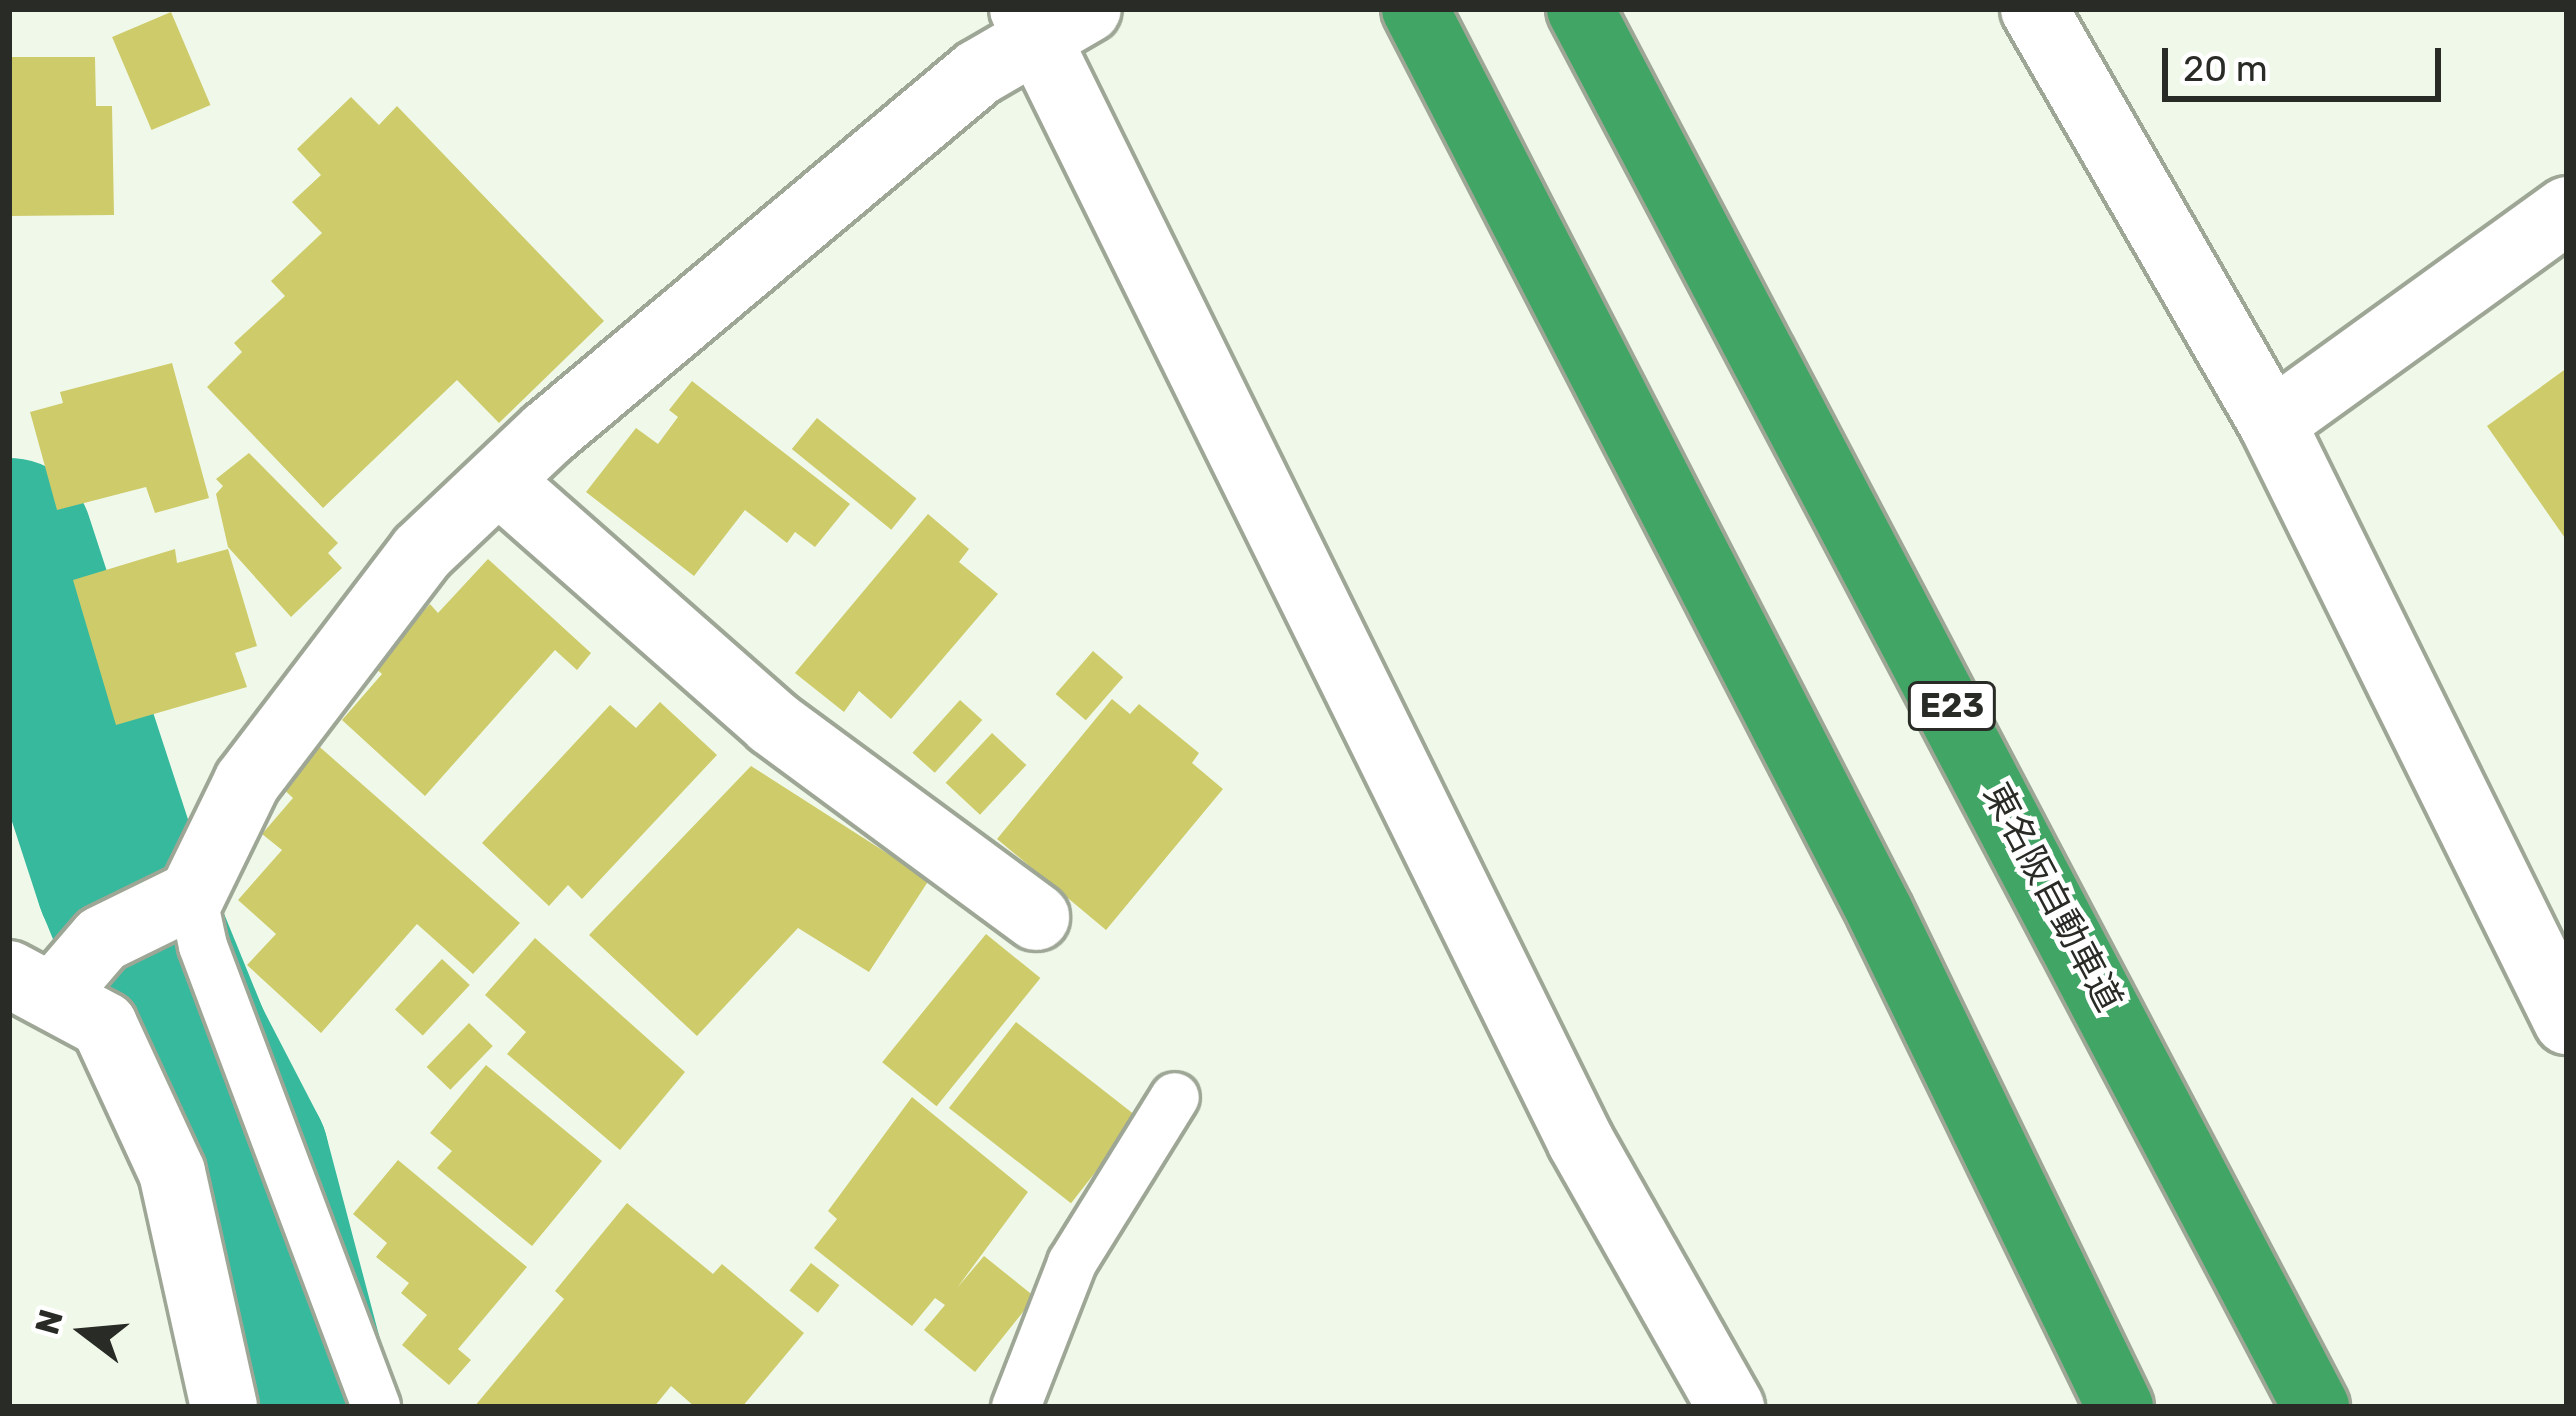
<!DOCTYPE html>
<meta charset="utf-8">
<style>
body{margin:0}
#map{position:relative;width:2576px;height:1416px;overflow:hidden;background:#f0f9e9;font-family:Rubik,"Noto Sans JP",sans-serif}
div>[style]{position:absolute}
.river>*{height:168px;margin:-84px;padding:0 84px;transform-origin:84px;border-radius:84px;background:#36b99d}
.building>*{inset:0;background:#cecb6b;transform-origin:0 0}
.roads{filter:drop-shadow(3px 0 #9ea696) drop-shadow(-3px 0 #9ea696) drop-shadow(0 3px #9ea696) drop-shadow(0 -3px #9ea696)}
.service>*{height:48px;margin:-24px;padding:0 24px;transform-origin:24px;border-radius:24px;background:#fff}
.minor>*{height:66px;margin:-33px;padding:0 33px;transform-origin:33px;border-radius:33px;background:#fff}
.motorway>*{height:66px;margin:-33px;padding:0 33px;transform-origin:33px;border-radius:33px;background:#41a665}
span{translate:-50% -50%;white-space:nowrap;text-align:center;line-height:1.15;-webkit-text-stroke:9px #fff;paint-order:stroke}
.shield-label span{padding:3px 9px;background:#fff;border:3px solid;border-radius:9px;-webkit-text-stroke-width:0}
.shield-label{font-size:33px;color:#292c26;font-weight:700}
.street-label{font-size:36px;color:#292c26}
.frame{position:absolute;inset:0;border:12px solid #292c26;pointer-events:none}
.north{position:absolute;left:24px;top:1272px;width:120px;height:120px;-webkit-text-stroke:9px #fff;paint-order:stroke;rotate:286deg;font-size:33px;font-weight:700;line-height:48px;text-align:center;color:#292c26}
.north::after{content:'';display:block;margin:auto;width:42px;height:54px;background:#292c26;clip-path:polygon(50% 0,100% 100%,50% 72%,0 100%)}
.scale{position:absolute;left:2162px;top:48px;width:279px;height:54px;box-sizing:border-box;border:6px solid #292c26;border-top:0;padding-left:15px;font-size:36px;line-height:42px;white-space:nowrap;color:#292c26;-webkit-text-stroke:9px #fff;paint-order:stroke}
</style>
<div id="map">
<div class="river">
<i style="left:9px;top:542px;width:357px;rotate:71.9deg"></i>
<i style="left:120px;top:881px;width:175px;rotate:67.8deg"></i>
<i style="left:186px;top:1043px;width:128px;rotate:62.6deg"></i>
<i style="left:245px;top:1157px;width:259px;rotate:75.2deg"></i>
</div>
<div class="building">
<i style="left:171px;top:12px;width:101px;height:64px;rotate:67deg"></i>
<i style="clip-path:polygon(9px 57px,95px 57px,96px 106px,112px 106px,114px 215px,9px 216px)"></i>
<i style="clip-path:polygon(351px 97px,379px 125px,397px 106px,604px 321px,499px 423px,457px 380px,323px 508px,207px 387px,242px 352px,234px 343px,285px 296px,271px 281px,322px 233px,292px 202px,321px 175px,297px 149px)"></i>
<i style="clip-path:polygon(172px 363px,209px 498px,155px 513px,146px 487px,57px 510px,30px 412px,63px 403px,60px 392px)"></i>
<i style="clip-path:polygon(2567px 368px,2567px 541px,2487px 426px)"></i>
<i style="clip-path:polygon(692px 381px,850px 504px,815px 547px,795px 532px,787px 543px,745px 510px,694px 576px,586px 492px,636px 428px,658px 444px,678px 417px,669px 410px)"></i>
<i style="left:817px;top:418px;width:128px;height:40px;rotate:39deg"></i>
<i style="clip-path:polygon(249px 453px,338px 543px,328px 553px,342px 568px,291px 617px,228px 547px,216px 494px,223px 486px,216px 479px)"></i>
<i style="clip-path:polygon(928px 514px,969px 549px,959px 562px,998px 594px,891px 719px,859px 691px,844px 712px,795px 673px)"></i>
<i style="clip-path:polygon(175px 549px,177px 563px,228px 549px,257px 646px,235px 653px,247px 687px,116px 725px,73px 580px)"></i>
<i style="clip-path:polygon(488px 559px,591px 653px,577px 670px,555px 650px,425px 796px,342px 720px,382px 674px,373px 666px,430px 604px,438px 613px)"></i>
<i style="left:1093px;top:651px;width:40px;height:57px;rotate:41deg"></i>
<i style="clip-path:polygon(1112px 699px,1130px 714px,1139px 704px,1199px 753px,1192px 763px,1223px 789px,1106px 930px,997px 839px)"></i>
<i style="left:960px;top:700px;width:30px;height:71px;rotate:42deg"></i>
<i style="clip-path:polygon(660px 702px,717px 755px,582px 899px,568px 885px,549px 906px,482px 843px,610px 705px,636px 728px)"></i>
<i style="left:992px;top:733px;width:47px;height:68px;rotate:43deg"></i>
<i style="clip-path:polygon(314px 742px,520px 923px,473px 974px,417px 924px,321px 1033px,247px 965px,276px 934px,238px 900px,282px 850px,262px 834px,293px 798px,278px 784px)"></i>
<i style="clip-path:polygon(751px 766px,929px 880px,869px 972px,798px 928px,697px 1036px,589px 935px)"></i>
<i style="left:986px;top:934px;width:70px;height:165px;rotate:39deg"></i>
<i style="clip-path:polygon(535px 938px,685px 1072px,620px 1150px,507px 1054px,526px 1032px,485px 995px)"></i>
<i style="left:442px;top:959px;width:38px;height:69px;rotate:43deg"></i>
<i style="left:1016px;top:1022px;width:155px;height:109px;rotate:38deg"></i>
<i style="left:469px;top:1023px;width:33px;height:61px;rotate:44deg"></i>
<i style="clip-path:polygon(486px 1065px,602px 1161px,532px 1246px,437px 1168px,452px 1151px,430px 1133px)"></i>
<i style="clip-path:polygon(912px 1097px,1028px 1192px,957px 1288px,984px 1256px,1035px 1297px,975px 1372px,924px 1330px,945px 1305px,935px 1298px,912px 1326px,814px 1248px,837px 1219px,828px 1211px)"></i>
<i style="clip-path:polygon(398px 1160px,527px 1267px,458px 1349px,471px 1360px,449px 1385px,402px 1345px,427px 1315px,401px 1293px,409px 1283px,376px 1257px,387px 1243px,353px 1214px)"></i>
<i style="clip-path:polygon(627px 1203px,713px 1274px,722px 1264px,804px 1333px,742px 1407px,695px 1407px,671px 1386px,654px 1407px,474px 1407px,564px 1299px,555px 1291px)"></i>
<i style="left:811px;top:1263px;width:36px;height:35px;rotate:38deg"></i>
</div>
<div class="roads">
<div class="service">
<i style="left:192px;top:895px;width:52px;rotate:77.8deg"></i>
<i style="left:203px;top:946px;width:492px;rotate:69.4deg"></i>
<i style="left:1016px;top:1407px;width:155px;rotate:-68.7deg"></i>
<i style="left:1072px;top:1263px;width:195px;rotate:-58.2deg"></i>
</div>
<div class="minor">
<i style="left:1023px;top:9px;width:1263px;rotate:63.78deg"></i>
<i style="left:1581px;top:1142px;width:305px;rotate:60.5deg"></i>
<i style="left:2034px;top:9px;width:478px;rotate:60.1deg"></i>
<i style="left:2272px;top:423px;width:364px;rotate:-35.8deg"></i>
<i style="left:2272px;top:423px;width:667px;rotate:63.74deg"></i>
<i style="left:500px;top:482px;width:364px;rotate:41.4deg"></i>
<i style="left:773px;top:723px;width:327px;rotate:36.4deg"></i>
<i style="left:9px;top:974px;width:108px;rotate:28.2deg"></i>
<i style="left:104px;top:1025px;width:162px;rotate:65.2deg"></i>
<i style="left:172px;top:1172px;width:241px;rotate:77.5deg"></i>
<i style="left:53px;top:996px;width:75px;rotate:-49.3deg"></i>
<i style="left:102px;top:939px;width:100px;rotate:-26.1deg"></i>
<i style="left:192px;top:895px;width:126px;rotate:-64deg"></i>
<i style="left:247px;top:782px;width:289px;rotate:-52.7deg"></i>
<i style="left:422px;top:552px;width:173px;rotate:-43.4deg"></i>
<i style="left:548px;top:433px;width:561px;rotate:-39.94deg"></i>
<i style="left:978px;top:73px;width:127px;rotate:-30.2deg"></i>
</div>
<div class="motorway">
<i style="left:1415px;top:9px;width:1016px;rotate:62.75deg"></i>
<i style="left:1880px;top:912px;width:550px;rotate:64.13deg"></i>
<i style="left:1580px;top:9px;width:1580px;rotate:62.23deg"></i>
</div>
</div>
<div class="shield-label">
<span style="left:1952px;top:706px">E23</span>
</div>
<div class="street-label">
<span style="left:2053px;top:897px;rotate:62deg">東名阪自動車道</span>
</div>
<div class="frame"></div>
<div class="north">N</div>
<div class="scale">20 m</div>
</div>
